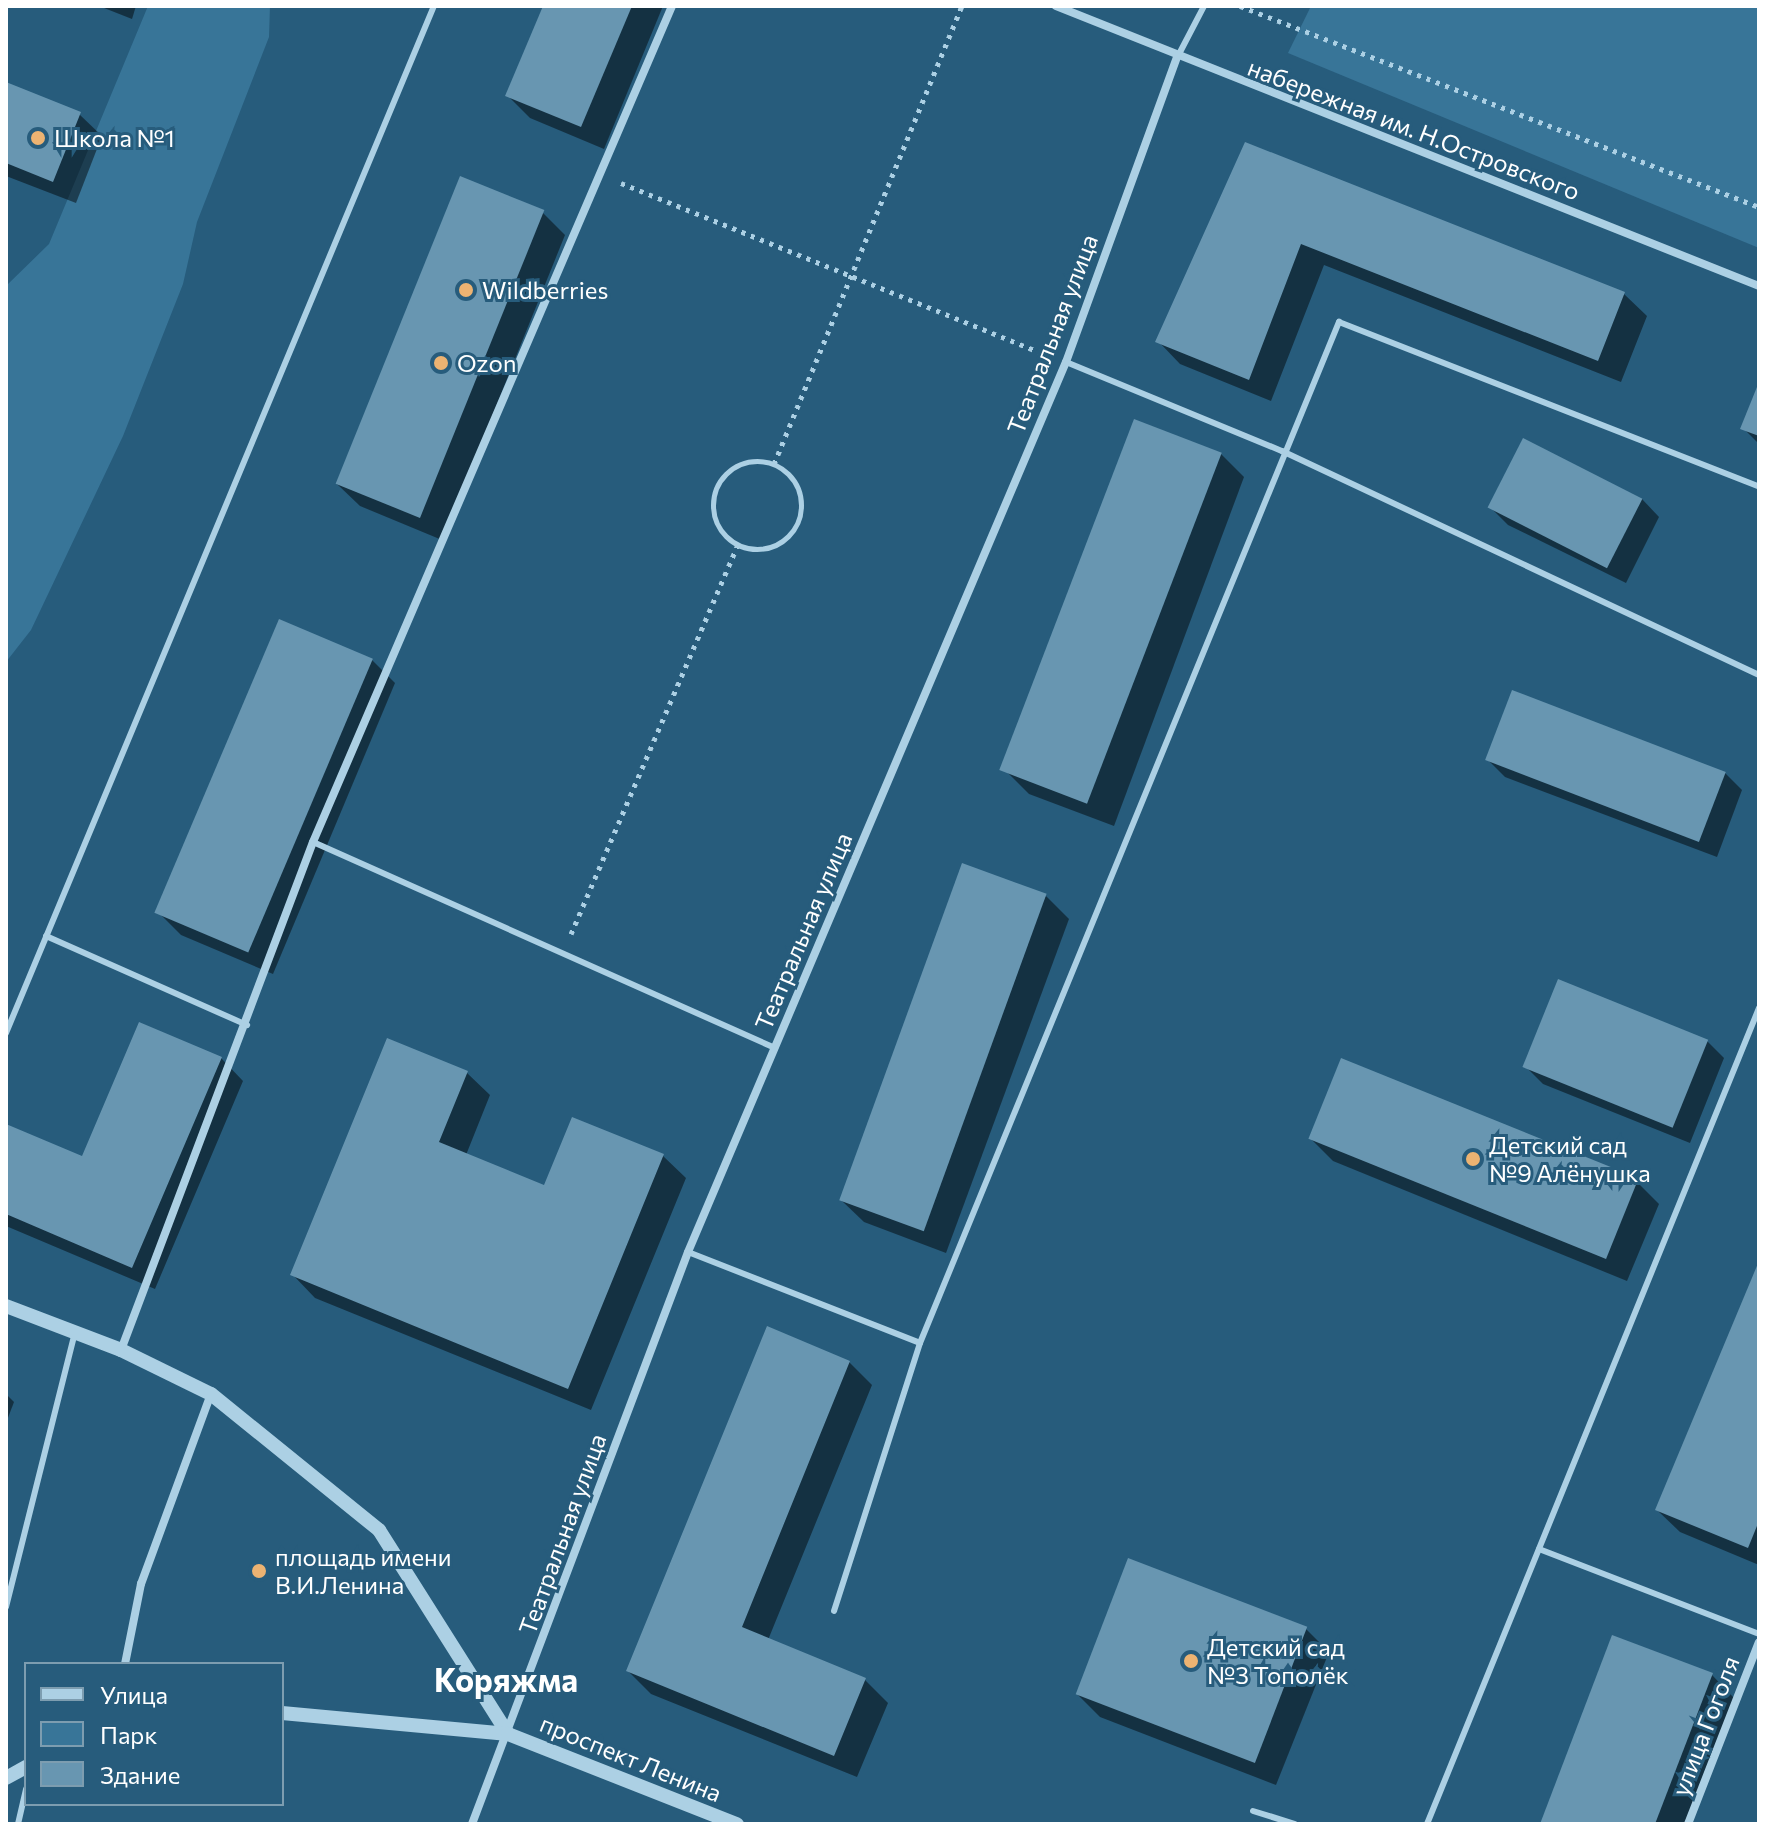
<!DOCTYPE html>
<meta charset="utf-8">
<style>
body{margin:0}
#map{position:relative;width:1765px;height:1830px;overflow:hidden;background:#275c7c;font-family:Commissioner,sans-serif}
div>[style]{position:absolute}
.green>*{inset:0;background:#387598}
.shadow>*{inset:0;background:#0007}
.building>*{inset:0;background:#6896b1;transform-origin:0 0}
.path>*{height:5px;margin-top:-2.5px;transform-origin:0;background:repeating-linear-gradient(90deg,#acd0e4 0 4px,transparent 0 10px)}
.path>.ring{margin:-2.5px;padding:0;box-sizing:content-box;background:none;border:5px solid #acd0e4;border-radius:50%}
.service>*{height:6px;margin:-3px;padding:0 3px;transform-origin:3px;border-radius:3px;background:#acd0e4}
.minor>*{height:8px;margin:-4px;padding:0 4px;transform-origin:4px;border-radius:4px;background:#acd0e4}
.tertiary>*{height:14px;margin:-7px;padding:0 7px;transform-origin:7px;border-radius:7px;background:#acd0e4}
.dots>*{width:22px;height:22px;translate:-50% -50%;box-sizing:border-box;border:4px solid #275c7c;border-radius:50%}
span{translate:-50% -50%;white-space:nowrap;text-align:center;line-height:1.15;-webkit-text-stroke:6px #275c7c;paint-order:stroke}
.street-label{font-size:24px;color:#fff}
.poi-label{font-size:24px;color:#fff}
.left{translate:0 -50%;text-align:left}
.district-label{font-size:32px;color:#fff;font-weight:700}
.frame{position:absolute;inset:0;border:8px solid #fff;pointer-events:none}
.legend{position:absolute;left:24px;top:1662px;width:260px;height:144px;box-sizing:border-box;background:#275c7c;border:2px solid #7d9db0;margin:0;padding:10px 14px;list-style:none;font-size:24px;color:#fff}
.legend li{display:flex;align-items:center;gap:16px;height:40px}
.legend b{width:40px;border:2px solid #7d9db0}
</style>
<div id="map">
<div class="green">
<i style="clip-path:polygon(148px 6px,270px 6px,269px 37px,197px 222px,183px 284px,123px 436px,31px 630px,6px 662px,6px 286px,49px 244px)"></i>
<i style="clip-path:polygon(1311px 6px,1759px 6px,1759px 248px,1288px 53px)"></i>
</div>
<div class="shadow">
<i style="clip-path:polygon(99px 6px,136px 6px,132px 19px)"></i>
<i style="clip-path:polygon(545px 6px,663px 6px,604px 149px,530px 118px,507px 95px)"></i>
<i style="clip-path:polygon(6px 84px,79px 114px,102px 136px,76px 203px,6px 176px)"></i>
<i style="clip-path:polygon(1246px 145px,1624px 294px,1647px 316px,1621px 382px,1324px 265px,1271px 401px,1180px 364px,1158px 341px)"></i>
<i style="clip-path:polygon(542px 212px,565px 235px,442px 540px,360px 506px,337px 484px)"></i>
<i style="clip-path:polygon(1759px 387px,1759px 444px,1743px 428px)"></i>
<i style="clip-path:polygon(1136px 422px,1221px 454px,1244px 477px,1114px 826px,1029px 794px,1006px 771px)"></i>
<i style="clip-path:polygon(1642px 499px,1659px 517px,1626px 583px,1508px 525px,1491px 508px)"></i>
<i style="clip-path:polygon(372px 660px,395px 683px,273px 974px,181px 935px,158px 912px)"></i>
<i style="clip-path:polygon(1488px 760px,1725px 773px,1742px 790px,1717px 857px,1505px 777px)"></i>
<i style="clip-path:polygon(1046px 896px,1069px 919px,946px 1253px,864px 1222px,841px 1200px)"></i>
<i style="clip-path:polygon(1707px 1041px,1724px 1058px,1690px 1143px,1543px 1084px,1525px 1066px)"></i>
<i style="clip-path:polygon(221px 1058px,243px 1081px,155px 1289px,6px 1226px,6px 1126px,83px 1159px)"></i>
<i style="clip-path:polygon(467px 1073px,490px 1095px,466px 1155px,545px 1187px,663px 1156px,686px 1178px,591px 1410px,315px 1298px,293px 1275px)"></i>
<i style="clip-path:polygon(1310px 1138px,1636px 1181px,1659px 1204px,1627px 1281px,1333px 1161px)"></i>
<i style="clip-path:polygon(1759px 1266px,1759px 1565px,1680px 1532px,1657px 1510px)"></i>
<i style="clip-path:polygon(849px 1362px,872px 1385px,768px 1640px,865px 1680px,888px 1703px,857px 1777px,651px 1694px,628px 1671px)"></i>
<i style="clip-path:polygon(6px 1394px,14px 1402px,6px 1423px)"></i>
<i style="clip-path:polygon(1129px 1560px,1306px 1629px,1329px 1652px,1276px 1785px,1100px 1717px,1077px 1694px)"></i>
<i style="clip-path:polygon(1712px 1675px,1734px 1698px,1686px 1824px,1542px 1824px)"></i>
</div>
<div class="building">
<i style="clip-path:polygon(543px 6px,632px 6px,581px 127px,505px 96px)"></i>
<i style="clip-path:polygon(6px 82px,81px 112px,53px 182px,6px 163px)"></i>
<i style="clip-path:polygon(1245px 142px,1625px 292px,1598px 361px,1301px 244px,1249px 380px,1155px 342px)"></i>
<i style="left:460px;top:176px;width:91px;height:332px;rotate:22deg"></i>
<i style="clip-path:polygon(1759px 382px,1759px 436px,1740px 429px)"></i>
<i style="left:1134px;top:419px;width:94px;height:376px;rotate:21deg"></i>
<i style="left:1523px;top:438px;width:134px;height:78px;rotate:27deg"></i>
<i style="left:279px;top:619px;width:102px;height:319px;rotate:23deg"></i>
<i style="left:1512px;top:690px;width:229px;height:75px;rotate:21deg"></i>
<i style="left:962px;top:863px;width:90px;height:359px;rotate:20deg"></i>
<i style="left:1558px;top:979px;width:162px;height:95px;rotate:22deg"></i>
<i style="clip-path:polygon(139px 1022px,222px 1057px,132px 1268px,6px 1214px,6px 1124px,82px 1156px)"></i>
<i style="clip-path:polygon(387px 1038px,468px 1071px,439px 1142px,544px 1185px,572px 1117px,664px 1154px,568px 1389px,290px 1275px)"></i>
<i style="left:1341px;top:1058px;width:321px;height:87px;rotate:22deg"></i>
<i style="clip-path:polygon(1759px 1261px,1759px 1521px,1748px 1548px,1655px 1510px)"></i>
<i style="clip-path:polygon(767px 1326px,850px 1361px,742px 1627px,866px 1678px,834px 1756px,626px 1671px)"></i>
<i style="left:1128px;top:1558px;width:192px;height:146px;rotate:21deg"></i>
<i style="clip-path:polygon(1612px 1635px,1713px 1673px,1655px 1824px,1540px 1824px)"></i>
</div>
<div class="path">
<i style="left:1240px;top:6px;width:557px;rotate:21.17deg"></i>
<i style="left:621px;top:183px;width:458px;rotate:22deg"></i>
<i class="ring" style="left:713px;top:461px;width:83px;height:83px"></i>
<i style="left:774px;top:464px;width:495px;rotate:-67.7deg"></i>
<i style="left:571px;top:934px;width:423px;rotate:-66.8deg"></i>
</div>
<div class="service">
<i style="left:1178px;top:56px;width:56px;rotate:-62.5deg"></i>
<i style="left:1066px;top:362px;width:234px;rotate:22.4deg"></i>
<i style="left:1282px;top:451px;width:527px;rotate:25.15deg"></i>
<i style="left:313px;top:842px;width:506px;rotate:24.03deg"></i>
<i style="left:46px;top:936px;width:220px;rotate:23.9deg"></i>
<i style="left:6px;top:1033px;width:1113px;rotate:-67.38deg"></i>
<i style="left:688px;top:1252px;width:249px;rotate:21.4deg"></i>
<i style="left:1539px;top:1549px;width:236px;rotate:21.1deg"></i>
<i style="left:6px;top:1607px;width:284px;rotate:-75.9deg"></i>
<i style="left:834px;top:1611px;width:281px;rotate:-72.2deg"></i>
<i style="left:920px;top:1343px;width:1104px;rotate:-67.69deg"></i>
<i style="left:1339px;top:322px;width:451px;rotate:21.4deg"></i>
<i style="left:1253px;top:1811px;width:44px;rotate:17.2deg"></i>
<i style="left:18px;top:1824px;width:36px;rotate:-77deg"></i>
<i style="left:1427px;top:1824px;width:881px;rotate:-67.86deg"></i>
</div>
<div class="minor">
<i style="left:1056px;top:6px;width:757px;rotate:21.72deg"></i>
<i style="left:121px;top:1350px;width:543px;rotate:-69.3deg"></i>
<i style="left:313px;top:842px;width:910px;rotate:-66.76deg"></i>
<i style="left:125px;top:1664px;width:82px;rotate:-78.7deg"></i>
<i style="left:141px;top:1584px;width:202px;rotate:-69.8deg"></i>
<i style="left:472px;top:1824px;width:611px;rotate:-69.31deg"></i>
<i style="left:688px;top:1252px;width:967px;rotate:-66.99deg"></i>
<i style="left:1066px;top:362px;width:325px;rotate:-70deg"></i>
<i style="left:1688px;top:1824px;width:195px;rotate:-68.7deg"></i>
</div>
<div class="tertiary">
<i style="left:6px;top:1306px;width:123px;rotate:20.9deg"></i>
<i style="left:121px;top:1350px;width:100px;rotate:26.1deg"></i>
<i style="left:211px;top:1394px;width:216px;rotate:39deg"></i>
<i style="left:379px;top:1530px;width:241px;rotate:57.7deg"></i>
<i style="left:282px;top:1713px;width:227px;rotate:5.3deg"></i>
<i style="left:508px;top:1734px;width:246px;rotate:21.5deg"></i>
<i style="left:6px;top:1778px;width:23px;rotate:-29deg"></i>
</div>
<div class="dots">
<i style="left:38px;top:138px;background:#ecb372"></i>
<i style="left:466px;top:290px;background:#ecb372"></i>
<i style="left:441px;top:363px;background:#ecb372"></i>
<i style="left:1473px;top:1159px;background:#ecb372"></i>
<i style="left:259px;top:1571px;background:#ecb372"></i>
<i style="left:1191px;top:1661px;background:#ecb372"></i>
</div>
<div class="street-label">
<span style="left:1414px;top:129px;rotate:21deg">набережная им. Н.Островского</span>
<span style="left:1052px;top:334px;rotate:-69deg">Театральная улица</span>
<span style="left:803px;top:931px;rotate:-67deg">Театральная улица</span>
<span style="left:562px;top:1534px;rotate:-70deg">Театральная улица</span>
<span style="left:1705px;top:1726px;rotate:-69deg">улица Гоголя</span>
<span style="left:631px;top:1758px;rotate:22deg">проспект Ленина</span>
</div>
<div class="poi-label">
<span class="left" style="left:54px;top:138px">Школа №1</span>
<span class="left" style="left:482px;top:290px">Wildberries</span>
<span class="left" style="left:457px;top:363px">Ozon</span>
<span class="left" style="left:1489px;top:1159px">Детский сад<br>№9 Алёнушка</span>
<span class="left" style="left:275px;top:1571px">площадь имени<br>В.И.Ленина</span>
<span class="left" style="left:1207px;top:1661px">Детский сад<br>№3 Тополёк</span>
</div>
<div class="district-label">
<span style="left:506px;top:1679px">Коряжма</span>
</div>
<div class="frame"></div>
<ul class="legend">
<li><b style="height:10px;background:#acd0e4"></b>Улица</li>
<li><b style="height:22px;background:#387598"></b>Парк</li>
<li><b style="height:22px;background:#6896b1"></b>Здание</li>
</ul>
</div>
